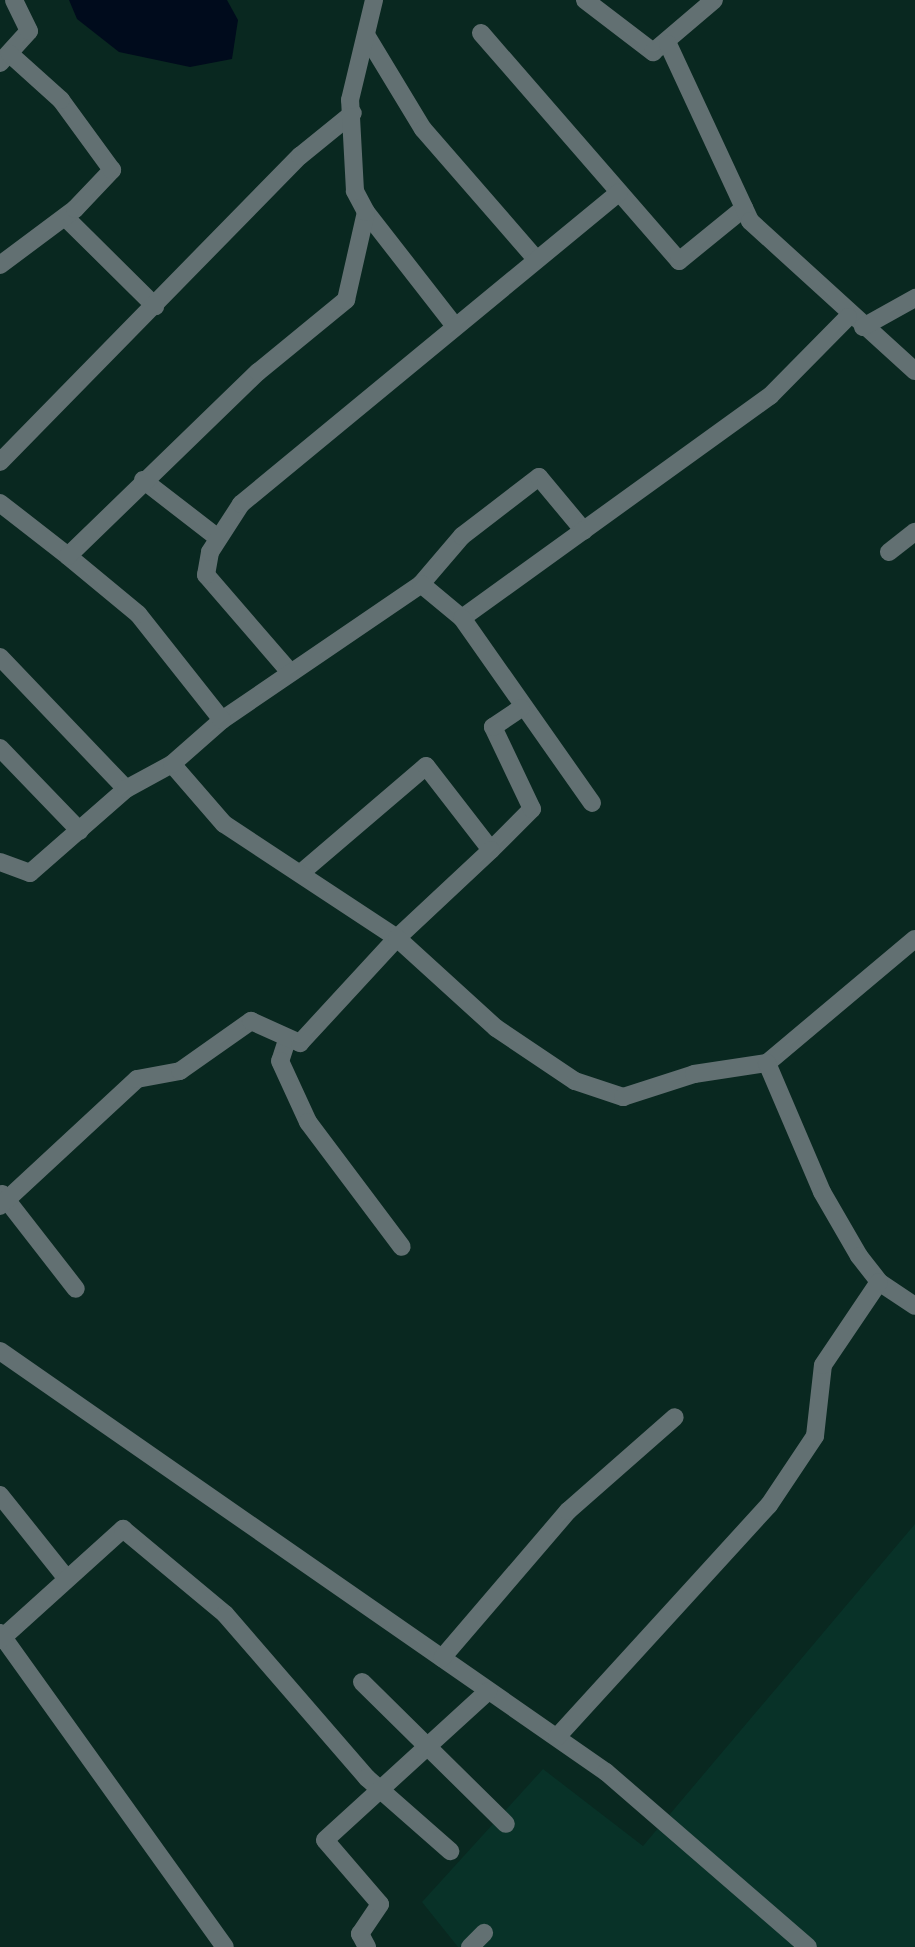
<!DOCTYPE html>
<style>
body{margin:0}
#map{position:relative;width:915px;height:1947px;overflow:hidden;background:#092820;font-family:"Sofia Sans Condensed",sans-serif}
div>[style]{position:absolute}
.built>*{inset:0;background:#083228}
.water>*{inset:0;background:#000b1c}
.minor>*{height:18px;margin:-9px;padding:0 9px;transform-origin:9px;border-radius:9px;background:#627072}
span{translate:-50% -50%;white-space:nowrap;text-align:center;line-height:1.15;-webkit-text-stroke:6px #092820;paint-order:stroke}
</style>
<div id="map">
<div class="built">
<i style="clip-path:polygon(915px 1524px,915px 1947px,458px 1947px,422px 1902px,543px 1769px,643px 1846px)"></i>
</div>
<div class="water">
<i style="clip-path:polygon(69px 0,227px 0,238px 20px,232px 59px,190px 67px,119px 52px,77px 19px)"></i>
</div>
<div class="minor">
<i style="left:585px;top:0;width:86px;rotate:37.4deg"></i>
<i style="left:653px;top:52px;width:80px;rotate:-40.4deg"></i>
<i style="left:481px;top:33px;width:302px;rotate:49deg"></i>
<i style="left:679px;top:261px;width:84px;rotate:-39.2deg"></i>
<i style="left:366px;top:35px;width:110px;rotate:58.8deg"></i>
<i style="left:423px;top:129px;width:171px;rotate:49deg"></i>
<i style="left:668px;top:44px;width:195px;rotate:65.1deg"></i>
<i style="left:750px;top:221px;width:223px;rotate:42.3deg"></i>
<i style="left:0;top:63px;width:43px;rotate:-47.8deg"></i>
<i style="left:29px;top:31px;width:34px;rotate:-116deg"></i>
<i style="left:366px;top:212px;width:143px;rotate:52.1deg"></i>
<i style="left:65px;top:217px;width:127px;rotate:44.7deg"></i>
<i style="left:0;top:265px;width:94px;rotate:-36.7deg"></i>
<i style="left:75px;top:209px;width:54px;rotate:-46.5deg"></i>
<i style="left:112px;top:170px;width:87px;rotate:-126.1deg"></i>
<i style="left:61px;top:100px;width:69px;rotate:-138deg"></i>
<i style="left:863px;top:327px;width:60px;rotate:-29.1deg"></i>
<i style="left:0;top:462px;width:429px;rotate:-45.6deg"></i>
<i style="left:300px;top:156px;width:68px;rotate:-39.1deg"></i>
<i style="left:143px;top:480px;width:95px;rotate:37.7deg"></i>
<i style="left:0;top:503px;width:86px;rotate:37.9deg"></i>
<i style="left:889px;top:552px;width:33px;rotate:-38deg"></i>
<i style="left:421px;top:584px;width:63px;rotate:-49.5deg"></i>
<i style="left:462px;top:536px;width:97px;rotate:-37.5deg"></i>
<i style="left:539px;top:477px;width:70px;rotate:50.2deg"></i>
<i style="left:462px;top:618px;width:380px;rotate:-35.8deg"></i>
<i style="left:770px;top:396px;width:111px;rotate:-45.4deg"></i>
<i style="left:0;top:657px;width:182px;rotate:46.3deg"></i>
<i style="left:289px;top:671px;width:127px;rotate:-130.8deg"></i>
<i style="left:206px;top:575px;width:23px;rotate:-80deg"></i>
<i style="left:210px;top:552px;width:57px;rotate:-57.1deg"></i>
<i style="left:241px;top:504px;width:490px;rotate:-39.5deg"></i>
<i style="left:222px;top:720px;width:241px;rotate:-34.3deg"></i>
<i style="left:421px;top:584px;width:53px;rotate:39.7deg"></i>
<i style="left:462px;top:618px;width:226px;rotate:54.9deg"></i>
<i style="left:0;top:748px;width:115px;rotate:46.1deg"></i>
<i style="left:491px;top:850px;width:58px;rotate:-45deg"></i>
<i style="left:532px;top:809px;width:91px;rotate:-115.4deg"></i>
<i style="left:493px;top:727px;width:34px;rotate:-34deg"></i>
<i style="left:0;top:862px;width:32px;rotate:20deg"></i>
<i style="left:30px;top:873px;width:128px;rotate:-41.2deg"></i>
<i style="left:126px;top:789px;width:52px;rotate:-28.5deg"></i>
<i style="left:302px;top:872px;width:163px;rotate:-40.5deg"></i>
<i style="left:426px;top:766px;width:106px;rotate:52.3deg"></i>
<i style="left:491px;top:850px;width:129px;rotate:136.9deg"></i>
<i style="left:397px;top:938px;width:207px;rotate:-146.6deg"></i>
<i style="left:224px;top:824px;width:79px;rotate:-130.9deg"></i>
<i style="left:172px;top:764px;width:67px;rotate:-41.3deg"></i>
<i style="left:222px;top:720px;width:135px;rotate:-128.4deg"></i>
<i style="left:138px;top:614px;width:91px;rotate:-140.4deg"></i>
<i style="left:68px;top:556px;width:264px;rotate:-44.1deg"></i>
<i style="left:258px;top:372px;width:114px;rotate:-39.3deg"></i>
<i style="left:346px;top:300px;width:90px;rotate:-77.2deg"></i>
<i style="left:366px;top:212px;width:24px;rotate:-118deg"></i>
<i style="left:355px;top:191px;width:91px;rotate:-93.1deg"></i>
<i style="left:350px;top:100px;width:103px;rotate:-76.5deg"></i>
<i style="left:287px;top:1040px;width:22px;rotate:108deg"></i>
<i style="left:280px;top:1061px;width:67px;rotate:65.3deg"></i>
<i style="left:308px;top:1122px;width:156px;rotate:53.1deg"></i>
<i style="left:767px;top:1063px;width:193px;rotate:-40deg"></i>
<i style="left:2px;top:1194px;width:120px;rotate:52.1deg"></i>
<i style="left:0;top:1206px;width:187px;rotate:-42.8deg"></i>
<i style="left:137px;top:1079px;width:44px;rotate:-10.5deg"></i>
<i style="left:180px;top:1071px;width:87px;rotate:-35.2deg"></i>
<i style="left:251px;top:1021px;width:54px;rotate:24.2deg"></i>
<i style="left:300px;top:1043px;width:143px;rotate:-47.3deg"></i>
<i style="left:397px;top:938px;width:134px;rotate:42.3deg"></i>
<i style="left:496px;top:1028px;width:95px;rotate:33.9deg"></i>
<i style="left:575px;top:1081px;width:51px;rotate:18.4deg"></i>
<i style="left:623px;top:1097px;width:75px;rotate:-17.9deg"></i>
<i style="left:694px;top:1074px;width:74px;rotate:-8.6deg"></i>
<i style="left:767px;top:1063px;width:140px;rotate:66.9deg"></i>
<i style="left:822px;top:1192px;width:74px;rotate:60deg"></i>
<i style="left:859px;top:1256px;width:33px;rotate:52deg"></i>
<i style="left:879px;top:1282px;width:43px;rotate:33.7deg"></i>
<i style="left:0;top:1351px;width:738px;rotate:34.79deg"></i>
<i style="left:606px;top:1772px;width:267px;rotate:40.9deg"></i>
<i style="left:0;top:1495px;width:107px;rotate:51.4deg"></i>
<i style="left:0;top:1633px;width:386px;rotate:54.4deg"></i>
<i style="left:0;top:1640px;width:166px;rotate:-42.1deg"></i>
<i style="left:123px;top:1529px;width:133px;rotate:39.8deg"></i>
<i style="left:225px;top:1614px;width:217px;rotate:49.1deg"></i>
<i style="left:367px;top:1778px;width:111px;rotate:41.3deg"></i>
<i style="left:442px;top:1658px;width:194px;rotate:-49.4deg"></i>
<i style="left:568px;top:1511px;width:142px;rotate:-41.3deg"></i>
<i style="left:362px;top:1682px;width:202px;rotate:44.6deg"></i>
<i style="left:557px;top:1737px;width:314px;rotate:-47.6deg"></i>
<i style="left:769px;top:1505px;width:83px;rotate:-56.3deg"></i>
<i style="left:815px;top:1436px;width:71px;rotate:-83.6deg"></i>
<i style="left:823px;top:1365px;width:100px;rotate:-56deg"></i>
<i style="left:367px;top:1947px;width:15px;rotate:-118deg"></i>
<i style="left:360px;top:1934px;width:36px;rotate:-56deg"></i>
<i style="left:380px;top:1904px;width:84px;rotate:-130.7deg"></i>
<i style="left:325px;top:1840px;width:221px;rotate:-42.4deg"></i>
<i style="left:470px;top:1947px;width:20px;rotate:-45deg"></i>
</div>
</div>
